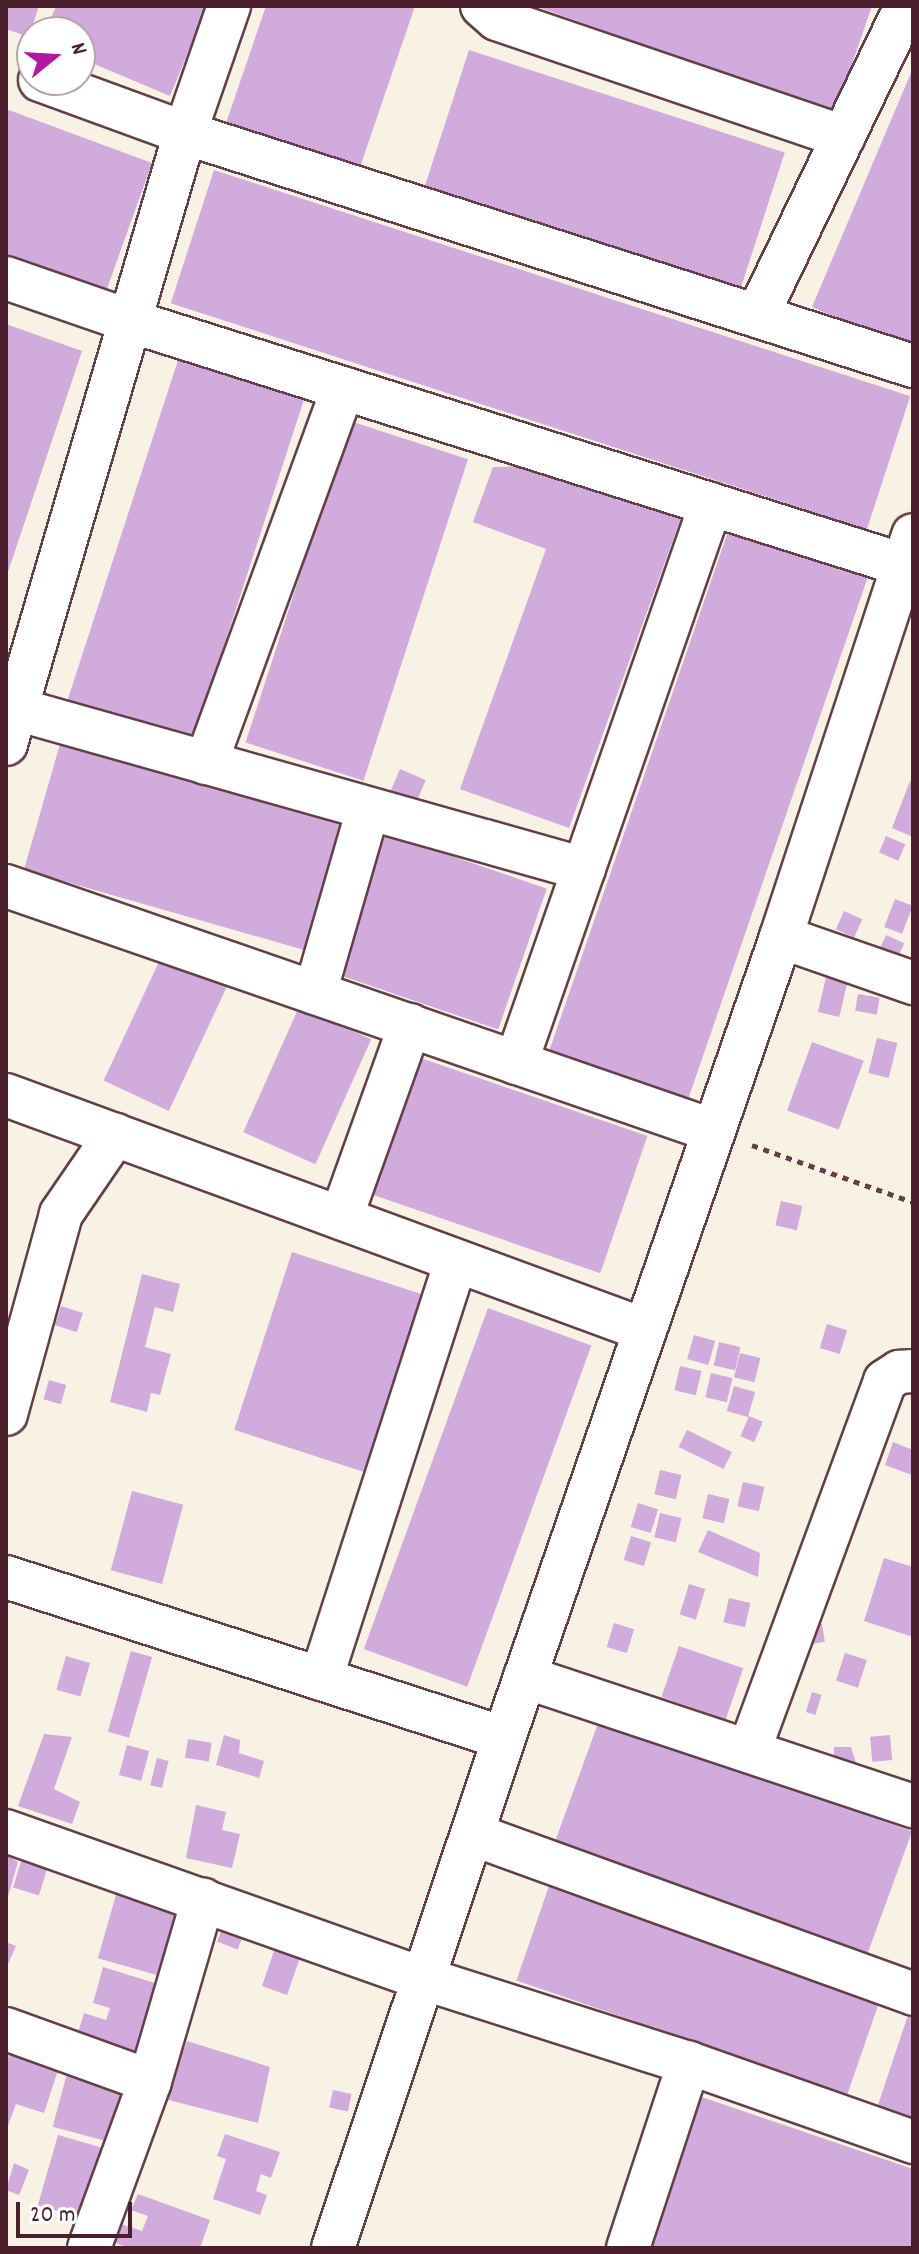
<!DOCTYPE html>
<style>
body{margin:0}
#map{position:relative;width:919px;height:2254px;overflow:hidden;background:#f7f2e3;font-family:Dekko,sans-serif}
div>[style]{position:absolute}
.building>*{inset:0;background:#d1abdc;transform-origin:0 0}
.path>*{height:5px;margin-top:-2.5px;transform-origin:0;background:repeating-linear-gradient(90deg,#643f47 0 6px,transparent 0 12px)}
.roads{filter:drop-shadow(2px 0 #643f47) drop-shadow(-2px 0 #643f47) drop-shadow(0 2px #643f47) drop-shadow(0 -2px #643f47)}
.minor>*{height:42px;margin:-21px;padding:0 21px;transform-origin:21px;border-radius:21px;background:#fff}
span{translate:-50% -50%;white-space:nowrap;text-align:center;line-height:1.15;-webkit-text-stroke:6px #fff;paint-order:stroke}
.frame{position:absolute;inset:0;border:8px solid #4a1f2b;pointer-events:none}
.north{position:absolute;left:16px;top:16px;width:80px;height:80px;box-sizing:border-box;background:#fff;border:2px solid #b7a5aa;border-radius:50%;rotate:72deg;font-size:22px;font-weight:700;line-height:32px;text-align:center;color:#4a1f2b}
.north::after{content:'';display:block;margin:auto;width:28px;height:36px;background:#b5179e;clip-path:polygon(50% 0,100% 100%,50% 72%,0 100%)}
.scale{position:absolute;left:16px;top:2202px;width:116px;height:36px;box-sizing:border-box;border:4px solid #4a1f2b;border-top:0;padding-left:10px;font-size:24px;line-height:28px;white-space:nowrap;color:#4a1f2b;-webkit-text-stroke:6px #fff;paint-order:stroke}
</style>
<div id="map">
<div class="building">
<i style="clip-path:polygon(6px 6px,39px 6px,29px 37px,6px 29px)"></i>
<i style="clip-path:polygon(56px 6px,207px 6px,170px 96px,80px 58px,80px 32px,45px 32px)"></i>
<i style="clip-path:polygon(266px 6px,415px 6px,358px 173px,225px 126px)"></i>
<i style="clip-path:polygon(535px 6px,872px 6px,835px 113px)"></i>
<i style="left:469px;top:50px;width:332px;height:149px;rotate:18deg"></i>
<i style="clip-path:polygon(913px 68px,913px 350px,812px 307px)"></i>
<i style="clip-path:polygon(6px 109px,152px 163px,104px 297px,6px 262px)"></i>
<i style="left:214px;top:170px;width:732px;height:140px;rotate:18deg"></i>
<i style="clip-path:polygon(6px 324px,82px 351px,7px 575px,6px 575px)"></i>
<i style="left:180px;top:354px;width:132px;height:377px;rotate:18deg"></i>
<i style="left:350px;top:421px;width:124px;height:338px;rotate:18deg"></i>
<i style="clip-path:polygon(548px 466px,682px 515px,569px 828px,460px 789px,546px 549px,473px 522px,493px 467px)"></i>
<i style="left:730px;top:526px;width:147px;height:564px;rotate:19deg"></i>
<i style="left:62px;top:737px;width:294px;height:138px;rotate:16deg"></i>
<i style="left:400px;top:769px;width:28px;height:24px;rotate:23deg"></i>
<i style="clip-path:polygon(910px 781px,913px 782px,913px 837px,892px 828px)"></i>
<i style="left:385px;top:833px;width:171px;height:149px;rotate:19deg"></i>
<i style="left:886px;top:836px;width:21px;height:18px;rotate:23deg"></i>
<i style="left:895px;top:899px;width:19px;height:30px;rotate:21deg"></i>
<i style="left:844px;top:911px;width:20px;height:20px;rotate:24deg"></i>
<i style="left:886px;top:935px;width:20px;height:20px;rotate:24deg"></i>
<i style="left:164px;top:951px;width:72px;height:143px;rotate:25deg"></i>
<i style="left:826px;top:977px;width:22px;height:36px;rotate:13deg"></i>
<i style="left:858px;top:994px;width:22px;height:17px;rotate:10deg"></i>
<i style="left:299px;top:1007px;width:79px;height:137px;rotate:24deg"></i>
<i style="left:877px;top:1038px;width:21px;height:36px;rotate:14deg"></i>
<i style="left:812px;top:1042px;width:55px;height:73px;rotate:20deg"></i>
<i style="left:412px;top:1055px;width:249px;height:145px;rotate:19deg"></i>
<i style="left:781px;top:1201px;width:22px;height:25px;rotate:13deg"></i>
<i style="left:292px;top:1252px;width:139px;height:187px;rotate:18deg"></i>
<i style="clip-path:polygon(142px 1274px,180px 1284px,173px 1312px,155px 1307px,145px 1347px,171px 1354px,160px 1395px,151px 1393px,147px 1412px,110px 1402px)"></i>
<i style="left:61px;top:1306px;width:23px;height:20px;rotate:18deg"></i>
<i style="left:488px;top:1308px;width:110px;height:363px;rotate:20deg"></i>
<i style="left:827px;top:1324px;width:21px;height:25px;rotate:17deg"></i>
<i style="left:694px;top:1335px;width:22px;height:25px;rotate:16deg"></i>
<i style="left:719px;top:1342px;width:22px;height:24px;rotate:13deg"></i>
<i style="left:740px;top:1353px;width:21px;height:25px;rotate:14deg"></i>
<i style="left:680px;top:1366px;width:22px;height:25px;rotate:13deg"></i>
<i style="left:711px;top:1373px;width:22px;height:25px;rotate:13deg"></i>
<i style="left:49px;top:1380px;width:18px;height:20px;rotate:16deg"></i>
<i style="left:734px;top:1386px;width:22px;height:26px;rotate:16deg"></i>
<i style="left:749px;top:1416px;width:15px;height:22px;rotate:23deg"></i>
<i style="left:687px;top:1430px;width:50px;height:19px;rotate:26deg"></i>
<i style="clip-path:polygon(893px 1442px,913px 1450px,912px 1475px,885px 1465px)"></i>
<i style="left:660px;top:1470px;width:22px;height:25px;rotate:13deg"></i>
<i style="left:743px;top:1482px;width:22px;height:25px;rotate:13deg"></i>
<i style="left:132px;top:1491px;width:53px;height:82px;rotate:15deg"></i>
<i style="left:708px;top:1494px;width:22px;height:25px;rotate:13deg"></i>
<i style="left:638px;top:1503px;width:21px;height:25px;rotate:17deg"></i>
<i style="left:660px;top:1513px;width:22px;height:25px;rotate:13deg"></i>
<i style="clip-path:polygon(708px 1530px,760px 1553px,758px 1577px,698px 1552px)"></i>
<i style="left:631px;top:1536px;width:21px;height:25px;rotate:17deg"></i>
<i style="clip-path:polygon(884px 1558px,913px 1567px,913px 1637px,864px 1621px)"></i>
<i style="left:689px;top:1584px;width:17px;height:32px;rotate:17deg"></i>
<i style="left:729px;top:1598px;width:22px;height:25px;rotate:13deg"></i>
<i style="left:614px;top:1623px;width:21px;height:25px;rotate:17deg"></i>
<i style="left:822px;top:1624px;width:18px;height:12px;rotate:81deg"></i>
<i style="left:679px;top:1646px;width:68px;height:54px;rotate:19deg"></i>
<i style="left:131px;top:1651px;width:22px;height:84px;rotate:16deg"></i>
<i style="left:845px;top:1653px;width:23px;height:29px;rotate:18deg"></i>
<i style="left:66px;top:1656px;width:25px;height:35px;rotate:16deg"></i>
<i style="left:812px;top:1692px;width:10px;height:21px;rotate:17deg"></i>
<i style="left:600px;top:1718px;width:332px;height:133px;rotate:20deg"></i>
<i style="clip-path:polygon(44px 1734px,72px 1737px,54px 1789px,80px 1802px,72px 1824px,18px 1806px)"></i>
<i style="clip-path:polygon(224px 1735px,240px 1740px,239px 1753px,264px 1761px,259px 1778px,216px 1765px)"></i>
<i style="left:890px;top:1735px;width:25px;height:20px;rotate:85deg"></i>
<i style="left:188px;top:1739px;width:24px;height:19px;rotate:9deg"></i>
<i style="left:127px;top:1745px;width:23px;height:31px;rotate:15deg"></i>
<i style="clip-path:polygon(834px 1747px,851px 1747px,856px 1763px,834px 1762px)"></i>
<i style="left:157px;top:1758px;width:12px;height:28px;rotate:14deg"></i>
<i style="clip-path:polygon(196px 1805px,226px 1812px,222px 1830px,240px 1834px,232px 1868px,186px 1858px)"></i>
<i style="clip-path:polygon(6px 1854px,18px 1862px,7px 1900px,6px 1900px)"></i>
<i style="left:23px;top:1855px;width:27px;height:34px;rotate:17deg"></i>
<i style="left:550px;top:1883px;width:350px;height:103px;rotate:19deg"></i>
<i style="left:118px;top:1888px;width:64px;height:73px;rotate:16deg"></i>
<i style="left:225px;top:1921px;width:22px;height:22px;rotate:21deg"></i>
<i style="clip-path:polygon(6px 1942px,16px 1946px,6px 1969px)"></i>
<i style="clip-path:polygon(305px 1943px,287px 1995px,262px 1986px,276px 1945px)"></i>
<i style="clip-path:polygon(103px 1967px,155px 1983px,134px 2054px,77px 2036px,84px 2013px,106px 2020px,110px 2008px,93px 2003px)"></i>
<i style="clip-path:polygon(908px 2015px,913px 2016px,913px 2127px,875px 2114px)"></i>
<i style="clip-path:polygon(187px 2041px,270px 2067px,258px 2123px,165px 2099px)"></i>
<i style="clip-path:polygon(12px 2047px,60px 2064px,44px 2113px,16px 2104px,6px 2131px,6px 2064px)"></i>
<i style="left:69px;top:2066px;width:59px;height:63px;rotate:15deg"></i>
<i style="left:333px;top:2090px;width:19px;height:18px;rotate:12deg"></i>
<i style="clip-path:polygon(690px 2093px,913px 2169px,913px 2248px,638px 2248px)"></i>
<i style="clip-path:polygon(225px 2134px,280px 2152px,271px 2178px,261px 2174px,256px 2191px,267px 2195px,260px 2215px,213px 2199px,226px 2159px,217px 2156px)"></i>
<i style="left:58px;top:2135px;width:48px;height:73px;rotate:16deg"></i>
<i style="clip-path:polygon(14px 2163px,29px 2170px,19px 2195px,6px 2190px)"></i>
<i style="clip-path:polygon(138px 2194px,210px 2220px,200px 2248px,129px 2248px,108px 2240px,115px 2222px,142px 2231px,148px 2216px,131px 2210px)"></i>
</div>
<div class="path">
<i style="left:752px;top:1145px;width:171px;rotate:19.5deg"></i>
</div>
<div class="roads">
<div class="minor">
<i style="left:482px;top:6px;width:20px;rotate:41deg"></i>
<i style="left:497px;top:19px;width:366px;rotate:18.8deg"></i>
<i style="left:40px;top:80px;width:154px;rotate:20.1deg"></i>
<i style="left:185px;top:133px;width:764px;rotate:17.75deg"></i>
<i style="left:6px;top:278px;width:131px;rotate:19.1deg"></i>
<i style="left:130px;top:321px;width:821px;rotate:17.51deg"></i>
<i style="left:757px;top:316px;width:344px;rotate:-64.3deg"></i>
<i style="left:16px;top:709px;width:590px;rotate:15.73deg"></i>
<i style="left:6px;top:744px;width:637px;rotate:-73.67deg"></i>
<i style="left:185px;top:133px;width:134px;rotate:-70.9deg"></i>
<i style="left:206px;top:763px;width:399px;rotate:-69.9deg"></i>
<i style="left:6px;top:886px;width:749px;rotate:19.09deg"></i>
<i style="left:781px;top:937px;width:140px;rotate:19.2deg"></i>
<i style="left:315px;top:993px;width:191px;rotate:-73.9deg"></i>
<i style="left:516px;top:1063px;width:592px;rotate:-70.77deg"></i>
<i style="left:6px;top:1095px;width:681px;rotate:20.19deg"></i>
<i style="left:341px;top:1218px;width:205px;rotate:-70.3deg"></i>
<i style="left:6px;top:1414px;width:207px;rotate:-74.6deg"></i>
<i style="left:61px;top:1214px;width:96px;rotate:-55.6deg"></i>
<i style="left:6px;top:1577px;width:523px;rotate:17.92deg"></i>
<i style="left:525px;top:1677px;width:409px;rotate:18.4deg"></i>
<i style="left:321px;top:1679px;width:439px;rotate:-72.1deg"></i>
<i style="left:749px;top:1751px;width:394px;rotate:-69.8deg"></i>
<i style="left:885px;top:1381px;width:17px;rotate:-33deg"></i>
<i style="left:899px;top:1372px;width:14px;rotate:-4deg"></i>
<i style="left:6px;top:1831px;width:441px;rotate:19.5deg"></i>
<i style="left:422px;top:1978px;width:280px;rotate:17.7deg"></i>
<i style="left:689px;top:2063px;width:238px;rotate:19.4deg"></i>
<i style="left:472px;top:1834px;width:469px;rotate:19.9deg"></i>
<i style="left:6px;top:2029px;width:153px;rotate:19.9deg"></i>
<i style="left:89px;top:2248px;width:178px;rotate:-69.9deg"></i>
<i style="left:150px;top:2081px;width:189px;rotate:-73.7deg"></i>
<i style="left:333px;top:2248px;width:538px;rotate:-71.46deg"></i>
<i style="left:504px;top:1738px;width:848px;rotate:-70.92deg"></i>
<i style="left:781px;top:937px;width:423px;rotate:-71.8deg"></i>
<i style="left:628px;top:2248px;width:195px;rotate:-71.8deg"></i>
</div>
</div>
<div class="frame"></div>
<div class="north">N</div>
<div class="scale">20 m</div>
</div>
